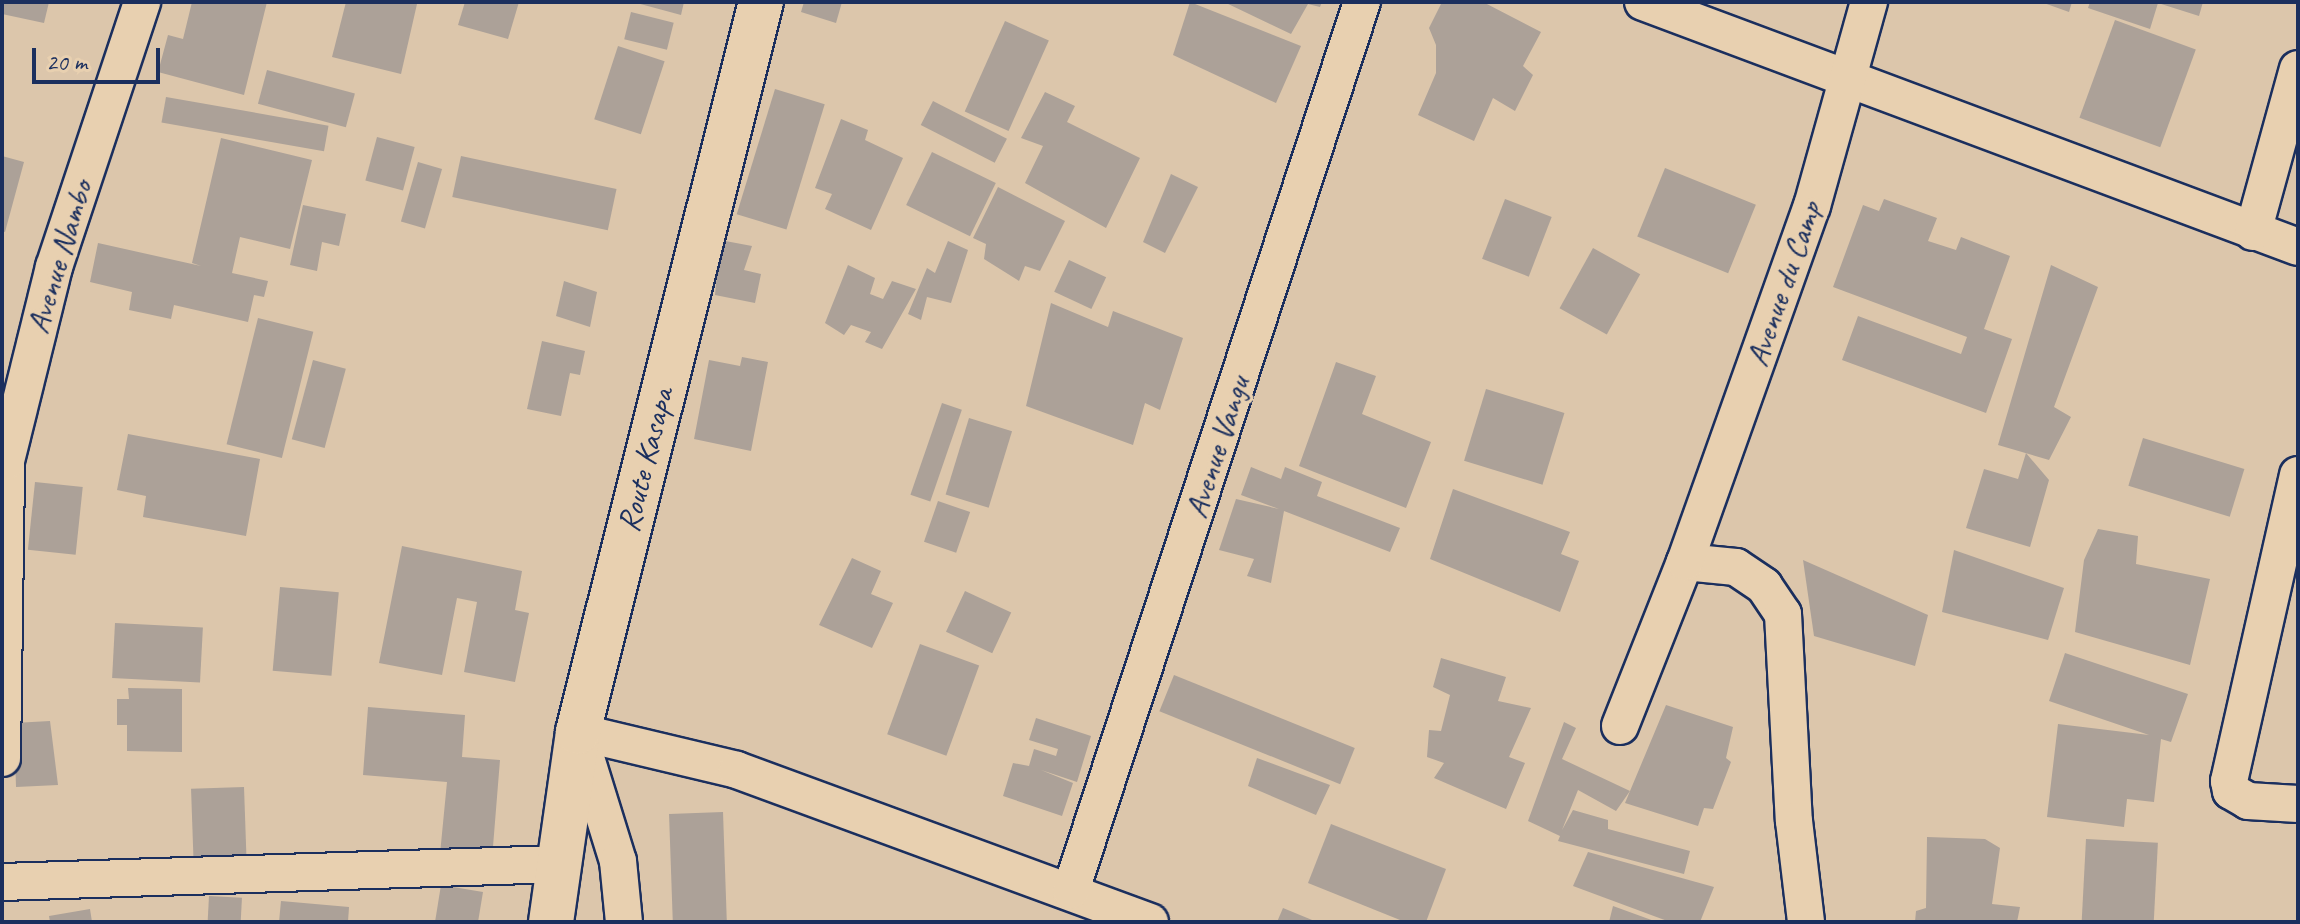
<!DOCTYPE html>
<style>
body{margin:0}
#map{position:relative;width:2300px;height:924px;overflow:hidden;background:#dcc6ab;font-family:Caveat,sans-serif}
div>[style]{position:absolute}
.building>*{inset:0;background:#aca198;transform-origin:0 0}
.roads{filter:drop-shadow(2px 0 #1b2f5e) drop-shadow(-2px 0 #1b2f5e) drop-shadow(0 2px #1b2f5e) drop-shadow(0 -2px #1b2f5e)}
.street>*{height:36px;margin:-18px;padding:0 18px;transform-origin:18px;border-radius:18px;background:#e8d0b0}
.secondary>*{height:44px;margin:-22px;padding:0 22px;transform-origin:22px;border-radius:22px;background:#e8d0b0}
span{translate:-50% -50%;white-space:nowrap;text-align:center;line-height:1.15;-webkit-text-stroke:7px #e8d0b0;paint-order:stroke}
.street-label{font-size:32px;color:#1b2f5e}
.frame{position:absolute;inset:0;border:4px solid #1b2f5e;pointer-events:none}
.scale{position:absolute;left:32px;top:48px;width:128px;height:36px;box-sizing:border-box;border:4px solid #1b2f5e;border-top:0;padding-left:10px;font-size:24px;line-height:28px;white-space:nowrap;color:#1b2f5e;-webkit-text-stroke:6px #e8d0b0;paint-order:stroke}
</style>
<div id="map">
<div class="building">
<i style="clip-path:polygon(2px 2px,49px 2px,44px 23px,2px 14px)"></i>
<i style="clip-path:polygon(192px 2px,267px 2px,244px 95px,158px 72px,168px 35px,183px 39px)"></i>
<i style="clip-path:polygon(346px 2px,417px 4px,401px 74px,332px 57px)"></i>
<i style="clip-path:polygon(465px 2px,519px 2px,508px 39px,458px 25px)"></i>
<i style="clip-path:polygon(633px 2px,684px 2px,681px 15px)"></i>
<i style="clip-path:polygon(804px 2px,842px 2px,836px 23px,801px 12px)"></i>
<i style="clip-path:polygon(1190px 2px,1301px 46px,1276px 103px,1173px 55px)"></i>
<i style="clip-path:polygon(1224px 2px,1322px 2px,1320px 7px,1308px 4px,1291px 34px)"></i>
<i style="clip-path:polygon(1442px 2px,1483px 2px,1541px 32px,1523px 66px,1533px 75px,1515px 111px,1493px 98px,1474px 141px,1418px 115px,1436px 73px,1436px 45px,1429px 28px)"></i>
<i style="clip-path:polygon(2041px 2px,2072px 2px,2069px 12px)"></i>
<i style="clip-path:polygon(2090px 2px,2203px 2px,2199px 16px,2158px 3px,2150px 29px,2088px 8px)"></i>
<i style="left:631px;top:12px;width:44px;height:28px;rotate:14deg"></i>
<i style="left:2115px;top:20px;width:86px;height:104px;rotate:20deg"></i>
<i style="left:1005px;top:21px;width:48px;height:99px;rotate:24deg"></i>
<i style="left:618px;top:46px;width:49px;height:77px;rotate:18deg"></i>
<i style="left:267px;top:70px;width:91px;height:35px;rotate:15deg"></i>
<i style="left:775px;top:89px;width:52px;height:131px;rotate:17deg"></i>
<i style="clip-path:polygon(1045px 92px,1075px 106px,1067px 122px,1140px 158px,1106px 228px,1025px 183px,1043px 146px,1021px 138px)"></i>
<i style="left:166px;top:97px;width:165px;height:26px;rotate:10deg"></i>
<i style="left:933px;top:101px;width:83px;height:27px;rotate:27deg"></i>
<i style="clip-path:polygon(841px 119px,868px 130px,865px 140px,903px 158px,871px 230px,825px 209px,832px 194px,815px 188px)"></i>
<i style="left:377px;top:137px;width:39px;height:45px;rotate:15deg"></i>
<i style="clip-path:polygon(221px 138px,312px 160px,290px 249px,240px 237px,232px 273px,268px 281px,264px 297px,254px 295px,248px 322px,174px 305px,171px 319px,129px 310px,132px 292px,90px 282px,98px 243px,201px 266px,192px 263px)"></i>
<i style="left:932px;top:152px;width:71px;height:59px;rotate:26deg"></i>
<i style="clip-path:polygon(2px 156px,24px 162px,5px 232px,2px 231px)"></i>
<i style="left:461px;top:156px;width:159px;height:42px;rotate:12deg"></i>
<i style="left:418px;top:162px;width:25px;height:62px;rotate:16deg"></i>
<i style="left:1665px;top:168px;width:98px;height:74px;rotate:22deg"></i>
<i style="clip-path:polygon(1171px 174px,1198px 187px,1165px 253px,1143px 242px)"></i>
<i style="clip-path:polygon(998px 187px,1065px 221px,1040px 271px,1025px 266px,1019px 281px,984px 259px,986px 244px,973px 238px)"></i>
<i style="left:1505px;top:199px;width:50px;height:64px;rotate:21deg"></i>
<i style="clip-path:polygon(1884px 199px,1937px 218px,1928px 241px,1956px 250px,1961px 237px,2010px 256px,1984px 329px,2012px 339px,1986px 413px,1842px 360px,1858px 316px,1961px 354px,1967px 337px,1833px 287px,1863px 205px,1879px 211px)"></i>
<i style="clip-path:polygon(303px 205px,346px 214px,339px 246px,322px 242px,317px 271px,290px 265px)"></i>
<i style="clip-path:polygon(720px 240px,752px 246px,744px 270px,761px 274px,755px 303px,715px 295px)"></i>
<i style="clip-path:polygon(948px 241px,968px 250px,951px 303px,927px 297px,921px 320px,908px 314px,927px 268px,935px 273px)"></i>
<i style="left:1593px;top:248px;width:54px;height:69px;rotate:29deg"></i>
<i style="left:1069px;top:260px;width:41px;height:35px;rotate:25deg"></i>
<i style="clip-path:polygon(848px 265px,875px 278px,870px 294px,883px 299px,892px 281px,916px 289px,882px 349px,865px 342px,871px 332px,851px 325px,844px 335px,825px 323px)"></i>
<i style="clip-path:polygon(2051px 265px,2098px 287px,2054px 407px,2071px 417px,2049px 460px,1998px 445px)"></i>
<i style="clip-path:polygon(564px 281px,597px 292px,590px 327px,556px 316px)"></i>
<i style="clip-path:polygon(1051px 303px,1108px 327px,1113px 311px,1183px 338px,1160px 410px,1145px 403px,1133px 445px,1026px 406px)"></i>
<i style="left:258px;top:318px;width:57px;height:130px;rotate:14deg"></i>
<i style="clip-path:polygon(542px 341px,585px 351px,580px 375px,570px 373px,561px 416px,527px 409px)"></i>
<i style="clip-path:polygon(742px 357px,768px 362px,751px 451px,694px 439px,709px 360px,740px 366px)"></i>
<i style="left:313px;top:360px;width:34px;height:82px;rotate:15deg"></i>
<i style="clip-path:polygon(1336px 362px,1376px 376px,1362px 414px,1431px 442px,1406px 508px,1299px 466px)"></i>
<i style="left:1486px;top:389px;width:82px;height:75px;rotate:17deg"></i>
<i style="left:942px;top:403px;width:21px;height:97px;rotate:19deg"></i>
<i style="left:969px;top:418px;width:45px;height:80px;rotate:17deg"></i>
<i style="clip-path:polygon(128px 434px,260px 459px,246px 536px,143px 517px,146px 496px,117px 490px)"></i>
<i style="left:2143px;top:438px;width:106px;height:50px;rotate:17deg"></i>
<i style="clip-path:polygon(2026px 453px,2049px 480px,2030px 547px,1966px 528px,1984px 469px,2018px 479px)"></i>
<i style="clip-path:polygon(1251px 467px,1281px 479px,1285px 467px,1322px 482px,1317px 496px,1400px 528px,1390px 552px,1284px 511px,1271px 583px,1247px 576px,1254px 559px,1219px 550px,1236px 499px,1279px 509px,1241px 495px)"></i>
<i style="left:35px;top:482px;width:48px;height:68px;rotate:6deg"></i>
<i style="clip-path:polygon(1453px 489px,1570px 532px,1561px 554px,1579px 561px,1560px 612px,1430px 559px)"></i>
<i style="left:938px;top:501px;width:34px;height:43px;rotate:19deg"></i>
<i style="clip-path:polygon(2098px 529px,2138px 536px,2136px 564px,2210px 579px,2190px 665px,2075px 632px,2084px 560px)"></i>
<i style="clip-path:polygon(402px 546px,522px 571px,515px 610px,529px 613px,515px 682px,464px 672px,477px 602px,457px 598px,442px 675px,379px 663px)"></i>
<i style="clip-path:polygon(1954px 550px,2064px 588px,2048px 640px,1942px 612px)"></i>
<i style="clip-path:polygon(852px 558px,881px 571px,871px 594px,893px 603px,872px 648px,819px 625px)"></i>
<i style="clip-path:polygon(1803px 560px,1928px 615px,1915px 666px,1814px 636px)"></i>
<i style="left:280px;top:587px;width:59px;height:84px;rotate:5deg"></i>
<i style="left:965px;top:591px;width:51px;height:45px;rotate:25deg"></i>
<i style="left:115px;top:623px;width:88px;height:55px;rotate:3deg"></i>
<i style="left:920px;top:644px;width:63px;height:96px;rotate:20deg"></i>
<i style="clip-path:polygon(2065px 653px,2188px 694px,2171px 742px,2161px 739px,2154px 802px,2127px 799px,2124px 827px,2047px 817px,2058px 724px,2149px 735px,2049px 701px)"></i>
<i style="clip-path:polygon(1441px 658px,1506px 677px,1498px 701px,1531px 708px,1509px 757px,1525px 763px,1506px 809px,1434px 778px,1444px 763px,1427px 757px,1429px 730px,1441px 731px,1450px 695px,1433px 687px)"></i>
<i style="left:1174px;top:675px;width:195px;height:39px;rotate:22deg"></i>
<i style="clip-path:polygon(128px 688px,182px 689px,182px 752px,127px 751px,127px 725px,117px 725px,117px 699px,129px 699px)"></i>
<i style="clip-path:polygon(1666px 705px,1733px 727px,1726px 758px,1731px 762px,1713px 809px,1704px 808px,1698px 826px,1625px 803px)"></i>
<i style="clip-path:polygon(368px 707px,465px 715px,462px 757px,500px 760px,492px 859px,440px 854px,447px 782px,363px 775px)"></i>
<i style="clip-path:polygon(1036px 718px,1091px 736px,1077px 782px,1041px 770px,1073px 783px,1062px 816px,1003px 796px,1013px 763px,1029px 766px,1034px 749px,1056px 756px,1058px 749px,1029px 740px)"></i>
<i style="clip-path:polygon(50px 721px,58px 785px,16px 787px,14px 723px)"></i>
<i style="clip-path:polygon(1564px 722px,1576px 728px,1562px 759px,1630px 791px,1616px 811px,1578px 790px,1562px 830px,1573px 810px,1608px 820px,1608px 829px,1690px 851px,1684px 874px,1558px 841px,1560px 836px,1528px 821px)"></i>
<i style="clip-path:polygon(1257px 758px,1330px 785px,1316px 815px,1248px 786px)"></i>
<i style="left:244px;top:787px;width:73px;height:53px;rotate:88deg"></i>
<i style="left:723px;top:812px;width:110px;height:54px;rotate:88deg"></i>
<i style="clip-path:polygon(1331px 824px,1446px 869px,1426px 922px,1405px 922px,1308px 883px)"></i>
<i style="clip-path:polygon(1927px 837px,1985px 839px,2000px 848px,1992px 904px,2020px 907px,2017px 922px,1915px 922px,1916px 911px,1926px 908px)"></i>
<i style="left:2086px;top:839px;width:72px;height:83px;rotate:3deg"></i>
<i style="clip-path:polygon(1588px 852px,1714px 887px,1700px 922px,1670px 922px,1573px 886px)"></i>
<i style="clip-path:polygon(441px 885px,483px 892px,478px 922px,435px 922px)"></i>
<i style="left:209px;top:896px;width:33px;height:26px;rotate:3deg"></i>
<i style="clip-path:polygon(281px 901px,349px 907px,348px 922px,279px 922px)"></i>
<i style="clip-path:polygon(1613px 906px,1657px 922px,1609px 922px)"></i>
<i style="clip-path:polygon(1283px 908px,1317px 922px,1277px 922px)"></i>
<i style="clip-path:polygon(90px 909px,92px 922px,50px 922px,49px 916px)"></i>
</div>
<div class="roads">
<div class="street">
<i style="left:1643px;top:2px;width:699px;rotate:20.51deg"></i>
<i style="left:2253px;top:232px;width:169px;rotate:-74.6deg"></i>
<i style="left:2298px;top:475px;width:314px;rotate:102.7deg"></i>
<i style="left:2229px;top:781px;width:10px;rotate:79deg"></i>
<i style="left:2231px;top:791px;width:20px;rotate:30deg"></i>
<i style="left:2248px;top:801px;width:50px;rotate:3.4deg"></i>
<i style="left:1685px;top:562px;width:51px;rotate:5.6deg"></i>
<i style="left:1736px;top:567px;width:34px;rotate:34deg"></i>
<i style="left:1764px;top:586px;width:34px;rotate:56deg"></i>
<i style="left:1783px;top:614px;width:207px;rotate:87deg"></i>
<i style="left:1794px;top:821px;width:102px;rotate:83.2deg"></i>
<i style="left:1620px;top:726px;width:176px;rotate:-68.4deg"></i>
<i style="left:1685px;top:562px;width:378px;rotate:-70.4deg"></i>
<i style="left:1812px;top:206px;width:212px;rotate:-74.4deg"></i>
<i style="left:578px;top:732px;width:163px;rotate:13.4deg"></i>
<i style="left:737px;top:770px;width:440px;rotate:20.2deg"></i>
<i style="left:578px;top:732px;width:135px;rotate:72.8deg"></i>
<i style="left:618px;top:861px;width:61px;rotate:84.4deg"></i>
<i style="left:2px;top:758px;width:297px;rotate:-89.2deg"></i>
<i style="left:6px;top:461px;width:200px;rotate:-76.1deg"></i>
<i style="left:54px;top:267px;width:279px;rotate:-71.6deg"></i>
<i style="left:2px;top:882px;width:557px;rotate:-1.85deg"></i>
<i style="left:1071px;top:890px;width:934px;rotate:-71.86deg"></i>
</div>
<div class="secondary">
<i style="left:551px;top:922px;width:192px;rotate:-81.9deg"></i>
<i style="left:578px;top:732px;width:753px;rotate:-75.93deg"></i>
</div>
</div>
<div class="street-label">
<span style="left:60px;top:257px;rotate:-73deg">Avenue Nambo</span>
<span style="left:1784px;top:284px;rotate:-71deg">Avenue du Camp</span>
<span style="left:1218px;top:447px;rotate:-72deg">Avenue Vangu</span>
<span style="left:646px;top:460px;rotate:-76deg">Route Kasapa</span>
</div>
<div class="frame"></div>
<div class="scale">20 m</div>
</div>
